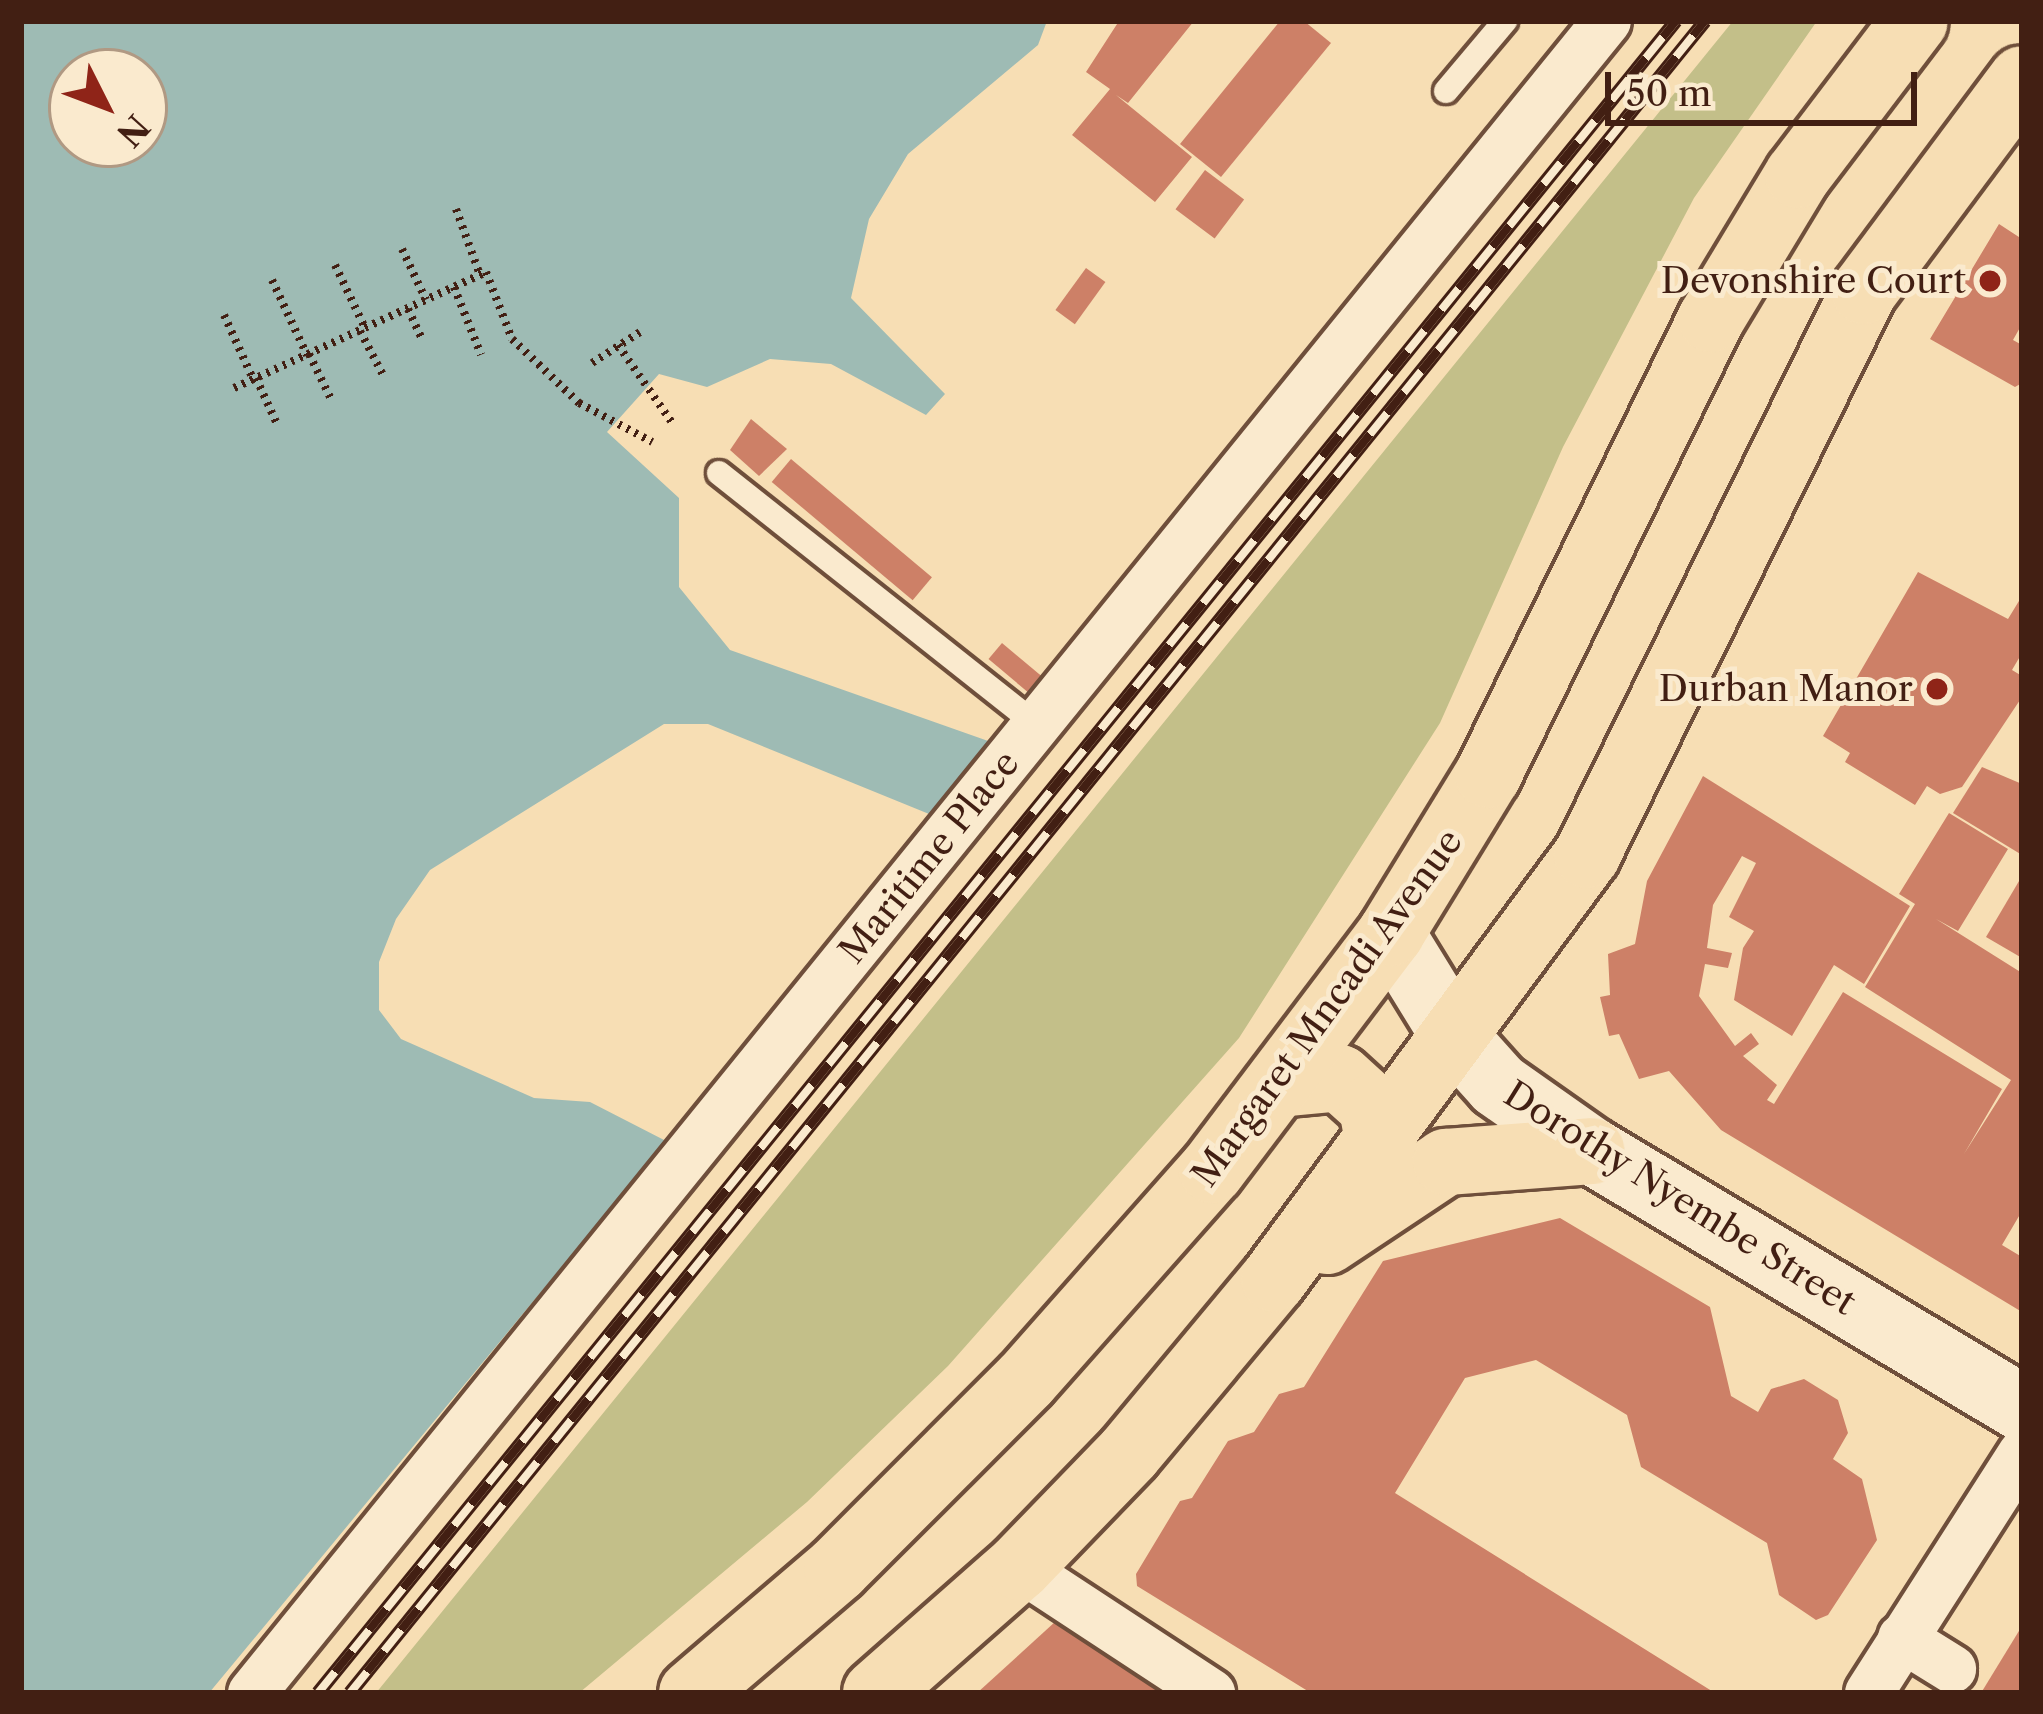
<!DOCTYPE html>
<style>
body{margin:0}
#map{position:relative;width:2043px;height:1714px;overflow:hidden;background:#f7deb4;font-family:"Libre Caslon Text",serif}
div>[style]{position:absolute}
.green>*{inset:0;background:#c3bf89}
.water>*{inset:0;background:#9ebbb4}
.building>*{inset:0;background:#cd8067;transform-origin:0 0}
.path>*{height:8px;margin-top:-4px;transform-origin:0;background:repeating-linear-gradient(90deg,#421f13 0 3px,transparent 0 9px)}
.roads{filter:drop-shadow(3px 0 #6f4f3b) drop-shadow(-3px 0 #6f4f3b) drop-shadow(0 3px #6f4f3b) drop-shadow(0 -3px #6f4f3b)}
.lane>*{height:24px;margin:-12px;padding:0 12px;transform-origin:12px;border-radius:12px;background:#faeace}
.street>*{height:48px;margin:-24px;padding:0 24px;transform-origin:24px;border-radius:24px;background:#faeace}
.secondary>*{height:66px;margin:-33px;padding:0 33px;transform-origin:33px;border-radius:33px;background:#faeace}
.primary>*{height:66px;margin:-33px;padding:0 33px;transform-origin:33px;border-radius:33px;background:#f7deb4}
.rail>*{height:14px;margin-top:-7px;transform-origin:0;background:repeating-linear-gradient(90deg,#faeace 0 27px,#421f13 0 54px);box-sizing:border-box;border-block:3px solid #421f13}
.dots>*{width:33px;height:33px;translate:-50% -50%;box-sizing:border-box;border:6px solid #faeace;border-radius:50%}
span{translate:-50% -50%;white-space:nowrap;text-align:center;line-height:1.15;-webkit-text-stroke:10px #faeace;paint-order:stroke}
.poi-label{font-size:36px;color:#421f13}
.right{translate:-100% -50%;text-align:right}
.street-label{font-size:36px;color:#421f13}
.frame{position:absolute;inset:0;border:24px solid #421f13;pointer-events:none}
.north{position:absolute;left:48px;top:48px;width:120px;height:120px;box-sizing:border-box;background:#faeace;border:3px solid #b09983;border-radius:50%;rotate:132deg;font-size:33px;font-weight:700;line-height:48px;text-align:center;color:#421f13}
.north::after{content:'';display:block;margin:auto;width:42px;height:54px;background:#8f2418;clip-path:polygon(50% 0,100% 100%,50% 72%,0 100%)}
.scale{position:absolute;left:1605px;top:72px;width:312px;height:54px;box-sizing:border-box;border:6px solid #421f13;border-top:0;padding-left:15px;font-size:36px;line-height:42px;white-space:nowrap;color:#421f13;-webkit-text-stroke:9px #faeace;paint-order:stroke}
</style>
<div id="map">
<div class="green">
<i style="clip-path:polygon(1733px 21px,1817px 21px,1694px 198px,1563px 447px,1440px 723px,1239px 1038px,948px 1366px,807px 1502px,579px 1693px,376px 1693px)"></i>
</div>
<div class="water">
<i style="clip-path:polygon(evenodd,21px 21px,1047px 21px,1038px 45px,908px 154px,869px 219px,851px 298px,945px 394px,926px 415px,831px 364px,770px 359px,707px 387px,659px 374px,607px 432px,679px 498px,679px 587px,730px 650px,991px 742px,934px 816px,708px 724px,664px 724px,430px 870px,396px 919px,379px 962px,379px 1010px,401px 1039px,534px 1098px,590px 1102px,666px 1141px,209px 1693px,21px 1693px,21px 21px,72px 72px,144px 72px,144px 144px,72px 144px,72px 72px)"></i>
</div>
<div class="building">
<i style="clip-path:polygon(1119px 21px,1194px 21px,1128px 103px,1116px 95px,1192px 157px,1155px 202px,1072px 135px,1110px 89px,1086px 72px)"></i>
<i style="clip-path:polygon(1280px 21px,1304px 21px,1331px 43px,1221px 177px,1180px 144px)"></i>
<i style="left:1205px;top:170px;width:49px;height:49px;rotate:37deg"></i>
<i style="clip-path:polygon(1999px 224px,2022px 239px,2022px 324px,2013px 340px,2022px 345px,2022px 383px,2015px 387px,1930px 339px)"></i>
<i style="left:1086px;top:268px;width:24px;height:52px;rotate:36deg"></i>
<i style="clip-path:polygon(751px 419px,787px 449px,759px 476px,730px 450px)"></i>
<i style="left:791px;top:459px;width:184px;height:30px;rotate:40deg"></i>
<i style="clip-path:polygon(1918px 572px,2008px 619px,2022px 596px,2022px 653px,2012px 670px,2022px 676px,2022px 697px,1962px 787px,1940px 794px,1927px 786px,1915px 805px,1845px 762px,1850px 753px,1823px 736px)"></i>
<i style="left:1002px;top:643px;width:55px;height:21px;rotate:40deg"></i>
<i style="clip-path:polygon(1982px 767px,2022px 784px,2022px 855px,1953px 813px)"></i>
<i style="clip-path:polygon(1703px 776px,1910px 906px,1864px 984px,1834px 965px,1792px 1036px,1734px 1000px,1743px 948px,1754px 931px,1729px 917px,1756px 863px,1742px 856px,1713px 905px,1707px 948px,1732px 953px,1728px 968px,1705px 964px,1699px 996px,1735px 1046px,1751px 1033px,1759px 1044px,1743px 1056px,1777px 1085px,1767px 1100px,1774px 1104px,1843px 992px,2002px 1089px,1964px 1154px,2011px 1080px,1865px 987px,1915px 904px,1899px 894px,1949px 813px,2008px 849px,1958px 931px,1936px 919px,2022px 973px,2022px 1211px,2002px 1245px,2022px 1257px,2022px 1312px,1721px 1130px,1669px 1071px,1639px 1079px,1619px 1034px,1609px 1036px,1600px 997px,1610px 995px,1608px 954px,1635px 944px,1647px 881px)"></i>
<i style="clip-path:polygon(2022px 876px,2022px 958px,1986px 937px)"></i>
<i style="clip-path:polygon(1560px 1218px,1710px 1307px,1731px 1396px,1758px 1412px,1771px 1389px,1804px 1379px,1838px 1400px,1848px 1433px,1833px 1459px,1862px 1479px,1877px 1540px,1828px 1615px,1816px 1620px,1779px 1595px,1767px 1543px,1641px 1467px,1627px 1415px,1536px 1360px,1465px 1378px,1395px 1493px,1715px 1693px,1311px 1693px,1137px 1586px,1136px 1574px,1180px 1501px,1192px 1498px,1228px 1441px,1254px 1432px,1279px 1394px,1304px 1387px,1383px 1261px)"></i>
<i style="clip-path:polygon(1056px 1621px,1169px 1693px,977px 1693px)"></i>
<i style="clip-path:polygon(2022px 1626px,2022px 1693px,1981px 1693px)"></i>
</div>
<div class="path">
<i style="left:456px;top:209px;width:70px;rotate:70deg"></i>
<i style="left:402px;top:249px;width:56px;rotate:64.8deg"></i>
<i style="left:335px;top:265px;width:70px;rotate:64.5deg"></i>
<i style="left:272px;top:280px;width:83px;rotate:65deg"></i>
<i style="left:454px;top:287px;width:73px;rotate:68.3deg"></i>
<i style="left:408px;top:309px;width:35px;rotate:65deg"></i>
<i style="left:224px;top:315px;width:70px;rotate:65.6deg"></i>
<i style="left:360px;top:331px;width:50px;rotate:62.4deg"></i>
<i style="left:618px;top:345px;width:96px;rotate:55.2deg"></i>
<i style="left:309px;top:354px;width:52px;rotate:63.9deg"></i>
<i style="left:592px;top:363px;width:57px;rotate:-32.9deg"></i>
<i style="left:256px;top:378px;width:51px;rotate:65.5deg"></i>
<i style="left:234px;top:388px;width:277px;rotate:-24.7deg"></i>
<i style="left:486px;top:272px;width:72px;rotate:68.8deg"></i>
<i style="left:512px;top:339px;width:93px;rotate:43.7deg"></i>
<i style="left:579px;top:403px;width:83px;rotate:28.1deg"></i>
</div>
<div class="roads">
<div class="lane">
<i style="left:1446px;top:91px;width:92px;rotate:-49.9deg"></i>
<i style="left:719px;top:473px;width:406px;rotate:38.4deg"></i>
</div>
<div class="street">
<i style="left:1019px;top:1567px;width:230px;rotate:33.3deg"></i>
<i style="left:1902px;top:1638px;width:59px;rotate:31.8deg"></i>
<i style="left:252px;top:1693px;width:2152px;rotate:-50.98deg"></i>
<i style="left:1869px;top:1693px;width:284px;rotate:-57.4deg"></i>
</div>
<div class="secondary">
<i style="left:1391px;top:933px;width:122px;rotate:58.4deg"></i>
<i style="left:1455px;top:1037px;width:64px;rotate:48.1deg"></i>
<i style="left:1498px;top:1085px;width:115px;rotate:35.1deg"></i>
<i style="left:1592px;top:1151px;width:501px;rotate:30.87deg"></i>
</div>
<div class="primary">
<i style="left:1279px;top:1084px;width:61px;rotate:-5.6deg"></i>
<i style="left:1340px;top:1078px;width:43px;rotate:42.2deg"></i>
<i style="left:1372px;top:1107px;width:34px;rotate:80deg"></i>
<i style="left:1327px;top:1241px;width:143px;rotate:-33.6deg"></i>
<i style="left:1446px;top:1162px;width:146px;rotate:-4.3deg"></i>
<i style="left:692px;top:1693px;width:191px;rotate:-40.5deg"></i>
<i style="left:837px;top:1569px;width:267px;rotate:-45deg"></i>
<i style="left:1026px;top:1380px;width:281px;rotate:-48.5deg"></i>
<i style="left:1212px;top:1170px;width:297px;rotate:-52.9deg"></i>
<i style="left:1391px;top:933px;width:185px;rotate:-58.5deg"></i>
<i style="left:1488px;top:775px;width:508px;rotate:-63.94deg"></i>
<i style="left:1711px;top:319px;width:168px;rotate:-58.9deg"></i>
<i style="left:1798px;top:175px;width:193px;rotate:-52.8deg"></i>
<i style="left:876px;top:1693px;width:191px;rotate:-41.4deg"></i>
<i style="left:1019px;top:1567px;width:158px;rotate:-46deg"></i>
<i style="left:1129px;top:1453px;width:226px;rotate:-50.2deg"></i>
<i style="left:1274px;top:1279px;width:527px;rotate:-53.56deg"></i>
<i style="left:1587px;top:855px;width:628px;rotate:-63.84deg"></i>
<i style="left:1864px;top:291px;width:264px;rotate:-53.3deg"></i>
</div>
</div>
<div class="rail">
<i style="left:318px;top:1693px;width:2154px;rotate:-50.92deg"></i>
<i style="left:350px;top:1693px;width:2152px;rotate:-50.98deg"></i>
</div>
<div class="dots">
<i style="left:1990px;top:281px;background:#8f2418"></i>
<i style="left:1937px;top:689px;background:#8f2418"></i>
</div>
<div class="poi-label">
<span class="right" style="left:1966px;top:281px">Devonshire Court</span>
<span class="right" style="left:1913px;top:689px">Durban Manor</span>
</div>
<div class="street-label">
<span style="left:929px;top:857px;rotate:-51deg">Maritime Place</span>
<span style="left:1327px;top:1008px;rotate:-54deg">Margaret Mncadi Avenue</span>
<span style="left:1680px;top:1198px;rotate:32deg">Dorothy Nyembe Street</span>
</div>
<div class="frame"></div>
<div class="north">N</div>
<div class="scale">50 m</div>
</div>
